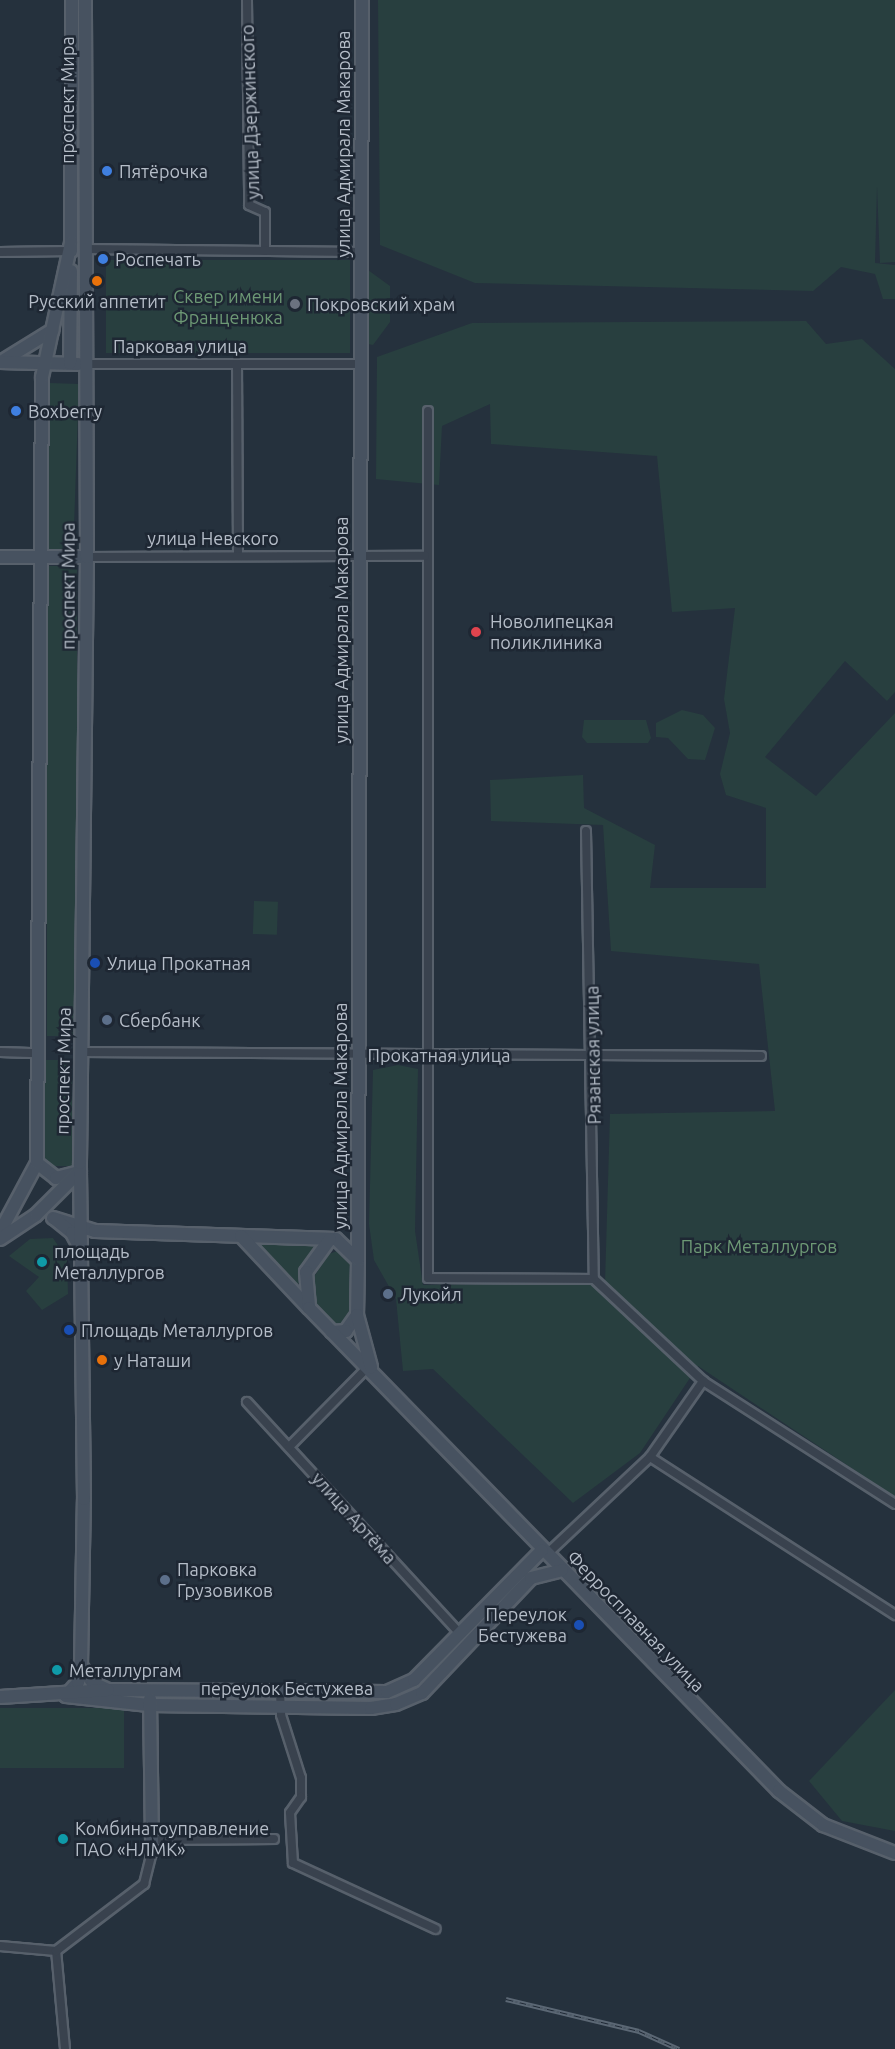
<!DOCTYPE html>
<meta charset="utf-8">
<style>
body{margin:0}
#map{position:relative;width:895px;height:2049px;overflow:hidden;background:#25313d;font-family:Ubuntu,sans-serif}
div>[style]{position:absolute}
.green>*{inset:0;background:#283f3f;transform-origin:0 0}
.roads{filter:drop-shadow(2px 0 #57606b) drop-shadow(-2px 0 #57606b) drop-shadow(0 2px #57606b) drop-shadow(0 -2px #57606b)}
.street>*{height:8px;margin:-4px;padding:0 4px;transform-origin:4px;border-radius:4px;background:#39424e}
.secondary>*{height:12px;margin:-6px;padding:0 6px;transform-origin:6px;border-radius:6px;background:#475260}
.rail>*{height:4.5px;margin-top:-2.25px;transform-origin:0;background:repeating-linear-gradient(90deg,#1e2733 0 7px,#5b6774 0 14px);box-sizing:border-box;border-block:2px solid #5b6774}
.dots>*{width:16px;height:16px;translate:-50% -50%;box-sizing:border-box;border:3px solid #1e2733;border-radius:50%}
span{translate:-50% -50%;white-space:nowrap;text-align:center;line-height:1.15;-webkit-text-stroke:5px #1e2733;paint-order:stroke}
.street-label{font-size:18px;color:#b5bdc8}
.poi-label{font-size:18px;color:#b5bdc8}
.left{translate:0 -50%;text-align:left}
.right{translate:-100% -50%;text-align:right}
.park-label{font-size:18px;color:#6d9975}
</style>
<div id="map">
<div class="green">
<i style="clip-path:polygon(378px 0,895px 0,895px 262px,880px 263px,877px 186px,875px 263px,895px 265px,895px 299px,883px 299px,875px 274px,841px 267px,813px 291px,475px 283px,380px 245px)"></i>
<i style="left:106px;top:260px;width:244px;height:93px"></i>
<i style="clip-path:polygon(368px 270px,390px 286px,390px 322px,373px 345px,368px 344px)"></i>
<i style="clip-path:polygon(806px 321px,826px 344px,862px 339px,895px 369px,895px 692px,887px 701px,845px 661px,765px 757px,816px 796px,895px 713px,895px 1497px,698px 1366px,640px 1453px,573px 1503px,433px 1369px,403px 1371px,396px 1299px,374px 1260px,369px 1224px,373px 1070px,398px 1065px,418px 1069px,415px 1231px,423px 1285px,605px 1283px,610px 1114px,775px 1111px,759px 964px,611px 951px,603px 825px,491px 821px,490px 780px,583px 775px,584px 808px,655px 845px,650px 888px,766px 888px,766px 808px,726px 795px,720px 774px,730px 733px,724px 699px,735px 608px,672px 612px,657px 456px,491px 444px,490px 404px,442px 426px,439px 485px,376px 479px,377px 357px,472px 323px)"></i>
<i style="left:50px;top:383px;width:29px;height:167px;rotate:2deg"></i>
<i style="left:47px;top:566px;width:30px;height:470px"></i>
<i style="clip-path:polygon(682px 710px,703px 715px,715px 728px,705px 760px,688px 759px,668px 738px,656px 737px,656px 723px)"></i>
<i style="clip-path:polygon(584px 720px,646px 720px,651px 738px,648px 743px,587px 743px,582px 737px)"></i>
<i style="left:254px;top:901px;width:24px;height:33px;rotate:2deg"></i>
<i style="left:45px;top:1060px;width:27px;height:106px"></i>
<i style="clip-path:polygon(53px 1238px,67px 1259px,68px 1294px,42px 1310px,26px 1291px,39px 1277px,9px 1256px,30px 1239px)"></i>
<i style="clip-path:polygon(320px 1242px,304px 1263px,297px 1289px,257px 1244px)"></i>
<i style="clip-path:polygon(340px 1250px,350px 1259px,349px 1321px,336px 1326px,312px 1303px,312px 1280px,329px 1254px)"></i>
<i style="clip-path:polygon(895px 1690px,895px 1831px,842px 1821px,809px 1781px)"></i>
<i style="left:0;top:1708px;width:124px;height:60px"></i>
</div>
<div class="roads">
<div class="street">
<i style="left:247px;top:0;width:205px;rotate:89.4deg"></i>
<i style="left:249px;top:205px;width:17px;rotate:24deg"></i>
<i style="left:265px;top:212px;width:39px;rotate:90deg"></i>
<i style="left:85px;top:249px;width:275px;rotate:0.6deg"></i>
<i style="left:0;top:252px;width:70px;rotate:-0.8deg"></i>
<i style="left:83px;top:364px;width:277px"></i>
<i style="left:237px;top:364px;width:192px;rotate:89.7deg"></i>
<i style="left:428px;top:411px;width:867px;rotate:90deg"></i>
<i style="left:428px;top:1278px;width:166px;rotate:0.3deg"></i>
<i style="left:594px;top:1279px;width:149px;rotate:43.1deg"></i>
<i style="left:703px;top:1381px;width:228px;rotate:32.6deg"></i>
<i style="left:87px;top:557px;width:338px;rotate:-0.2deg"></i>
<i style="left:586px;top:831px;width:448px;rotate:89deg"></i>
<i style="left:0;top:1052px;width:38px;rotate:2deg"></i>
<i style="left:82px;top:1052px;width:679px;rotate:0.34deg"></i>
<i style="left:247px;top:1402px;width:315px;rotate:47.4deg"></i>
<i style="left:289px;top:1447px;width:111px;rotate:-45.4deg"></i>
<i style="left:650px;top:1457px;width:292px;rotate:32.8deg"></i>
<i style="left:547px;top:1554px;width:141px;rotate:-43.3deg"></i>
<i style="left:650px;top:1457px;width:93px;rotate:-55.1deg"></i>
<i style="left:280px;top:1693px;width:22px;rotate:87deg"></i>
<i style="left:281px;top:1715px;width:66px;rotate:72.4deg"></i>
<i style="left:301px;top:1778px;width:19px;rotate:90deg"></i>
<i style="left:301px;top:1797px;width:19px;rotate:125deg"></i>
<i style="left:290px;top:1813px;width:50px;rotate:86.6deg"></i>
<i style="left:293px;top:1863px;width:157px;rotate:24.8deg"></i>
<i style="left:152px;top:1840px;width:122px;rotate:-0.5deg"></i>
<i style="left:0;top:1946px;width:56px;rotate:5.1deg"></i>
<i style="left:65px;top:2049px;width:98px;rotate:-95.2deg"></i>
<i style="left:56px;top:1951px;width:111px;rotate:-37.3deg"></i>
<i style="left:144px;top:1884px;width:34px;rotate:-76deg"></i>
</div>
<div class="secondary">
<i style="left:71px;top:251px;width:251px;rotate:-89.8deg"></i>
<i style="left:4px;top:360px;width:57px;rotate:-31.5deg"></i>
<i style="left:0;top:362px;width:78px;rotate:1.5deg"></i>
<i style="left:70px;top:363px;width:92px;rotate:-89.4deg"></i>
<i style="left:0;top:557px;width:87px"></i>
<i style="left:37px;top:1163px;width:24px;rotate:38deg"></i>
<i style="left:56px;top:1178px;width:21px;rotate:-14deg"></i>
<i style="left:53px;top:1218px;width:44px;rotate:17.2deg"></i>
<i style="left:95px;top:1231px;width:241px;rotate:1.9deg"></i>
<i style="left:336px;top:1239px;width:30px;rotate:44deg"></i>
<i style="left:358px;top:1260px;width:55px;rotate:91deg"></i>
<i style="left:357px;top:1315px;width:19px;rotate:125deg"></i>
<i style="left:346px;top:1331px;width:14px;rotate:176deg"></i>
<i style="left:55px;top:1219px;width:22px;rotate:39deg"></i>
<i style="left:72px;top:1233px;width:21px;rotate:62deg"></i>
<i style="left:0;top:1232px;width:78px;rotate:-61.8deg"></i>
<i style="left:37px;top:1163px;width:786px;rotate:-89.64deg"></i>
<i style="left:42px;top:377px;width:137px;rotate:-77.8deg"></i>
<i style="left:241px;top:1236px;width:98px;rotate:46.7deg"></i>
<i style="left:0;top:1239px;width:43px;rotate:-33.7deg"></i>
<i style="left:36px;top:1215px;width:62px;rotate:-45deg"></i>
<i style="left:330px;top:1239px;width:41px;rotate:126deg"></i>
<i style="left:306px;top:1272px;width:36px;rotate:85deg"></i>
<i style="left:309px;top:1308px;width:674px;rotate:45.78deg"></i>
<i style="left:779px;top:1791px;width:56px;rotate:37.7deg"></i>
<i style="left:823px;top:1825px;width:77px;rotate:21.3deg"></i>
<i style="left:358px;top:1260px;width:1260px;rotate:-89.82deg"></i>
<i style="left:357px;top:1315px;width:54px;rotate:74.9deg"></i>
<i style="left:81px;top:1666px;width:21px;rotate:55deg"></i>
<i style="left:93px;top:1683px;width:17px;rotate:25deg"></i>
<i style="left:108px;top:1690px;width:279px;rotate:0.4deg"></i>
<i style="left:387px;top:1692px;width:30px;rotate:-24deg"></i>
<i style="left:414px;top:1680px;width:182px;rotate:-45.4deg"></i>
<i style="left:66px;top:1696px;width:18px;rotate:-49deg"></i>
<i style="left:78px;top:1682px;width:16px;rotate:-79deg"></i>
<i style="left:81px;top:1666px;width:167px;rotate:-89deg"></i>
<i style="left:84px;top:1499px;width:336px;rotate:-90.7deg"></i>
<i style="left:80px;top:1163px;width:606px;rotate:-89.34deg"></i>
<i style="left:87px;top:557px;width:557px;rotate:-90.21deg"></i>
<i style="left:66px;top:1696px;width:83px;rotate:6.2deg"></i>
<i style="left:149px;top:1705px;width:222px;rotate:0.8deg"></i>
<i style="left:371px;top:1708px;width:25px;rotate:-9deg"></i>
<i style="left:396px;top:1704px;width:28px;rotate:-23deg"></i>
<i style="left:422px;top:1693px;width:158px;rotate:-46.5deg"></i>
<i style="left:531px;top:1578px;width:32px;rotate:-14deg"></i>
<i style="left:0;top:1697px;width:108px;rotate:-3.7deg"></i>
<i style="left:150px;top:1699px;width:152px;rotate:89.2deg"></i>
</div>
</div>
<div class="rail">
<i style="left:506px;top:1999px;width:137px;rotate:13.5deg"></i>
<i style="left:639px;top:2031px;width:44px;rotate:24.2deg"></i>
</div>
<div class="dots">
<i style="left:107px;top:171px;background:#3f7fe0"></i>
<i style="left:103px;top:259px;background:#3f7fe0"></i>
<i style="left:97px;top:281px;background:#e8710a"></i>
<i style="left:295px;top:304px;background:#6b7280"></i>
<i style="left:16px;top:411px;background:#3f7fe0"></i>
<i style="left:476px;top:632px;background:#e0444e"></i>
<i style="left:95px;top:963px;background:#1a4fb4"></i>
<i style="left:107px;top:1020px;background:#5c6f8a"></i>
<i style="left:42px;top:1262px;background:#0f9aa8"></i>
<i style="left:388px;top:1294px;background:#5c6f8a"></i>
<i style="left:69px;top:1330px;background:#1a4fb4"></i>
<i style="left:102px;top:1360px;background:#e8710a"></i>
<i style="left:165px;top:1580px;background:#5c6f8a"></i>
<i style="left:579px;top:1625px;background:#1a4fb4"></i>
<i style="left:57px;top:1670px;background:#0f9aa8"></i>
<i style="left:63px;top:1839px;background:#0f9aa8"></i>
</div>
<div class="street-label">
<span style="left:67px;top:100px;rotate:-90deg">проспект Мира</span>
<span style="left:250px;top:112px;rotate:-92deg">улица Дзержинского</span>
<span style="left:343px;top:144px;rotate:-90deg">улица Адмирала Макарова</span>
<span style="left:180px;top:346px">Парковая улица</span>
<span style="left:213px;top:538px">улица Невского</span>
<span style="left:68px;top:586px;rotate:-90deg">проспект Мира</span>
<span style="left:341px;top:630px;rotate:-90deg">улица Адмирала Макарова</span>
<span style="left:439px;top:1055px">Прокатная улица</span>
<span style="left:593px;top:1055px;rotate:-91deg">Рязанская улица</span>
<span style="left:63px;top:1071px;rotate:-89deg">проспект Мира</span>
<span style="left:340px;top:1116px;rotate:-90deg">улица Адмирала Макарова</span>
<span style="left:354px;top:1518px;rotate:48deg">улица Артёма</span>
<span style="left:636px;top:1621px;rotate:46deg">Ферросплавная улица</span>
<span style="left:287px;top:1688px">переулок Бестужева</span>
</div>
<div class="poi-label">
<span class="left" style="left:119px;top:171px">Пятёрочка</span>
<span class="left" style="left:115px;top:259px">Роспечать</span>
<span style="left:97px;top:301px">Русский аппетит</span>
<span class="left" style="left:307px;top:304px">Покровский храм</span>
<span class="left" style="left:28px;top:411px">Boxberry</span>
<span class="left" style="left:490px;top:632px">Новолипецкая<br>поликлиника</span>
<span class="left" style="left:107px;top:963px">Улица Прокатная</span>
<span class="left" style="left:119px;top:1020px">Сбербанк</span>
<span class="left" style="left:54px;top:1262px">площадь<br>Металлургов</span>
<span class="left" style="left:400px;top:1294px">Лукойл</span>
<span class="left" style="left:81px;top:1330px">Площадь Металлургов</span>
<span class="left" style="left:114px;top:1360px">у Наташи</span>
<span class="left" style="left:177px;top:1580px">Парковка<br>Грузовиков</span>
<span class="right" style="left:567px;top:1625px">Переулок<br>Бестужева</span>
<span class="left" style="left:69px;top:1670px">Металлургам</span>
<span class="left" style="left:75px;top:1839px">Комбинатоуправление<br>ПАО «НЛМК»</span>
</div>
<div class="park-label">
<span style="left:228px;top:307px">Сквер имени<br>Франценюка</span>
<span style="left:759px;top:1246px">Парк Металлургов</span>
</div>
</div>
